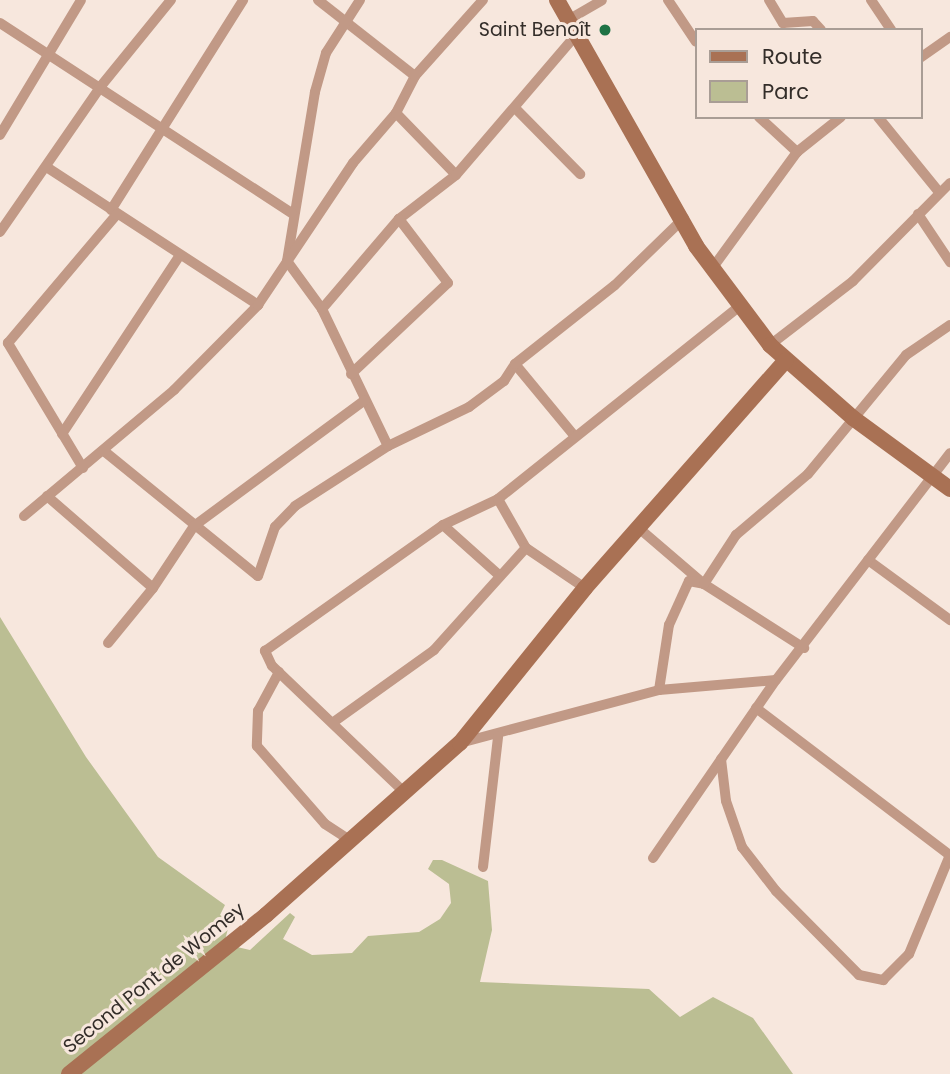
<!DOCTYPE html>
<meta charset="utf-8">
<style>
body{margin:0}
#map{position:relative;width:950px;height:1074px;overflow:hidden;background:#f7e7dd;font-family:Poppins,sans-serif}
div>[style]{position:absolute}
.green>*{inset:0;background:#bbbe93}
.minor>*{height:10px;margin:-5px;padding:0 5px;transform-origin:5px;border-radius:5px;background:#c19986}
.secondary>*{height:16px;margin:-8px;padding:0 8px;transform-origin:8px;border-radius:8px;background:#a97154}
.dots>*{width:19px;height:19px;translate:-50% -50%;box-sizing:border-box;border:4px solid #f7e7dd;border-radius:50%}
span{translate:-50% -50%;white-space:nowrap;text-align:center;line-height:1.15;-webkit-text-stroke:6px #f7e7dd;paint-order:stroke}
.poi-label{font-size:19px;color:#332d29}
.right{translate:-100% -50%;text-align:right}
.street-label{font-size:19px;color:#332d29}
.legend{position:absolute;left:695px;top:28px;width:228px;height:91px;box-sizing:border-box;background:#f7e7dd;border:2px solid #a99d95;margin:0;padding:9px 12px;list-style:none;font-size:21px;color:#332d29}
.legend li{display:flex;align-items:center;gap:14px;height:35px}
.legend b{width:35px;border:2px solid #a99d95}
</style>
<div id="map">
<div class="green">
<i style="clip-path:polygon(0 617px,86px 757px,158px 857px,225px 905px,220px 915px,230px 921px,224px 944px,250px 950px,290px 913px,295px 917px,283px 939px,312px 955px,352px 953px,368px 936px,419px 932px,440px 919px,451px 903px,449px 884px,428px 869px,433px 860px,442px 860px,488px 881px,492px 930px,480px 982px,649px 989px,680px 1017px,713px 997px,753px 1018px,793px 1074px,0 1074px)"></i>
</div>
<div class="minor">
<i style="left:318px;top:0;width:123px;rotate:38.1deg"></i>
<i style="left:360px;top:0;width:63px;rotate:122.7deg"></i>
<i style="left:326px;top:53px;width:41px;rotate:105.8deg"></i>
<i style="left:315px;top:92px;width:171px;rotate:99.4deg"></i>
<i style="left:287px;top:261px;width:59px;rotate:53.9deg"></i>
<i style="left:322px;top:309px;width:152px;rotate:64.3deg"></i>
<i style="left:668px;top:0;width:50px;rotate:56.3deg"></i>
<i style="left:769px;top:0;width:27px;rotate:59deg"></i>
<i style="left:783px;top:23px;width:30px;rotate:-4deg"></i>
<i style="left:813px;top:21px;width:12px;rotate:48deg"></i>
<i style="left:871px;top:0;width:36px;rotate:56deg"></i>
<i style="left:568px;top:20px;width:39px;rotate:-30deg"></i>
<i style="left:0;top:23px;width:348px;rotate:33.1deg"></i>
<i style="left:920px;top:58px;width:37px;rotate:-35deg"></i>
<i style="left:515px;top:108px;width:93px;rotate:45.4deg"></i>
<i style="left:396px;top:113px;width:86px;rotate:45.9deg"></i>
<i style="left:759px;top:117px;width:52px;rotate:42.6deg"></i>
<i style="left:878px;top:117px;width:97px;rotate:50.9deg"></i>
<i style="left:0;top:135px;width:157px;rotate:-59deg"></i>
<i style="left:48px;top:168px;width:251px;rotate:33.1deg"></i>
<i style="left:111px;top:210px;width:248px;rotate:-57.8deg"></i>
<i style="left:918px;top:214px;width:58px;rotate:56.3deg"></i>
<i style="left:0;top:232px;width:178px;rotate:-55.3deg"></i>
<i style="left:101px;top:86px;width:111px;rotate:-50.9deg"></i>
<i style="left:711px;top:270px;width:146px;rotate:-53.9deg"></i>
<i style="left:797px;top:152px;width:56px;rotate:-38.5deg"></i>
<i style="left:322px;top:309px;width:118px;rotate:-49.5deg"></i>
<i style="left:399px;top:219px;width:72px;rotate:-37.7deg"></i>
<i style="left:456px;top:175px;width:186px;rotate:-49.4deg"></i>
<i style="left:770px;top:345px;width:105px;rotate:-37.6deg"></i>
<i style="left:853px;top:281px;width:138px;rotate:-45.3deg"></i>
<i style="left:515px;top:364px;width:91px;rotate:50.4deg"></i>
<i style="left:351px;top:374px;width:133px;rotate:-43.2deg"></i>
<i style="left:448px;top:283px;width:81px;rotate:-127.4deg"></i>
<i style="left:62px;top:434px;width:214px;rotate:-56.6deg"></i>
<i style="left:104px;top:451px;width:198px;rotate:39.1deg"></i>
<i style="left:258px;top:576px;width:52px;rotate:-70.9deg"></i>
<i style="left:275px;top:527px;width:29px;rotate:-46deg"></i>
<i style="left:295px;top:506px;width:111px;rotate:-32.8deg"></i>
<i style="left:388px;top:446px;width:90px;rotate:-25.7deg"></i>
<i style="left:469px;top:407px;width:44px;rotate:-36.6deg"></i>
<i style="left:504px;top:381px;width:20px;rotate:-57deg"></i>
<i style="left:515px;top:364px;width:127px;rotate:-38.3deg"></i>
<i style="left:615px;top:285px;width:96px;rotate:-44.2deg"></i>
<i style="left:83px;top:468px;width:146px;rotate:-121deg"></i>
<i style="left:8px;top:343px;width:169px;rotate:-49.8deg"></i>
<i style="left:47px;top:496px;width:140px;rotate:41deg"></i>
<i style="left:498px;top:499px;width:56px;rotate:60.3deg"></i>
<i style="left:526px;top:548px;width:71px;rotate:34.1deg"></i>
<i style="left:24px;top:516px;width:196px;rotate:-40deg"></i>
<i style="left:174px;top:390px;width:120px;rotate:-45.3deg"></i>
<i style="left:258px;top:305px;width:171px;rotate:-56.2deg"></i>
<i style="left:353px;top:163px;width:66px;rotate:-49.3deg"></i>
<i style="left:396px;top:113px;width:42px;rotate:-62.8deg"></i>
<i style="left:415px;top:76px;width:102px;rotate:-48.2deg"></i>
<i style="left:443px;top:525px;width:75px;rotate:41.8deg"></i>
<i style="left:641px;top:530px;width:83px;rotate:40.6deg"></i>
<i style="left:704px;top:584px;width:119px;rotate:32.6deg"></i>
<i style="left:868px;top:560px;width:102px;rotate:36.2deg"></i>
<i style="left:108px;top:643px;width:71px;rotate:-50.7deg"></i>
<i style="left:153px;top:588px;width:74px;rotate:-56.5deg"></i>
<i style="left:194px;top:526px;width:212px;rotate:-36.4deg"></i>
<i style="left:279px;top:672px;width:44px;rotate:118.3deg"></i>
<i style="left:258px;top:711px;width:35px;rotate:92deg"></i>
<i style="left:257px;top:746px;width:103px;rotate:48.9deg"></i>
<i style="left:325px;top:824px;width:31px;rotate:33deg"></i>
<i style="left:659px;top:690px;width:66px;rotate:-81.3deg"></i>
<i style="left:669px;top:625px;width:48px;rotate:-65.6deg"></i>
<i style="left:689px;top:581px;width:15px;rotate:11deg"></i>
<i style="left:704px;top:584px;width:59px;rotate:-56.9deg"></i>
<i style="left:736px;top:535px;width:94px;rotate:-40.3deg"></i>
<i style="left:808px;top:474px;width:154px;rotate:-50.5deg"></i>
<i style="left:906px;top:355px;width:53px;rotate:-34.3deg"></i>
<i style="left:756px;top:708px;width:243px;rotate:37.2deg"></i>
<i style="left:335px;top:721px;width:122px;rotate:-35.6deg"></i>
<i style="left:434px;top:650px;width:137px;rotate:-48deg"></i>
<i style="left:460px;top:743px;width:206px;rotate:-14.9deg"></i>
<i style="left:659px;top:690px;width:117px;rotate:-4.9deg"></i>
<i style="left:721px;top:759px;width:42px;rotate:83.2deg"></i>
<i style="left:726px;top:801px;width:49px;rotate:70.8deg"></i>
<i style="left:742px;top:847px;width:56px;rotate:52.3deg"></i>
<i style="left:776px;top:891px;width:118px;rotate:45.3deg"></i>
<i style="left:859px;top:975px;width:25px;rotate:12deg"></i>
<i style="left:883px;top:980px;width:37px;rotate:-45deg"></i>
<i style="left:909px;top:954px;width:107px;rotate:-67.5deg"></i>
<i style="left:403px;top:791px;width:181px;rotate:-136.3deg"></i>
<i style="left:272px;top:666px;width:17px;rotate:-115deg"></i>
<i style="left:265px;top:651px;width:218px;rotate:-35.3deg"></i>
<i style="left:443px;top:525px;width:61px;rotate:-25.3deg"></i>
<i style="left:498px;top:499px;width:311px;rotate:-38.6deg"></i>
<i style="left:653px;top:858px;width:216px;rotate:-55.4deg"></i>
<i style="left:776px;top:680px;width:286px;rotate:-52.5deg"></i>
<i style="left:483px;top:867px;width:131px;rotate:-83.4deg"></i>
</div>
<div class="secondary">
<i style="left:557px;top:0;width:283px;rotate:60.5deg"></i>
<i style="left:696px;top:246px;width:124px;rotate:53.2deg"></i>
<i style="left:770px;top:345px;width:111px;rotate:41.3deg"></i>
<i style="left:853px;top:418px;width:120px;rotate:36.2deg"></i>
<i style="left:69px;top:1074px;width:253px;rotate:-38.9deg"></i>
<i style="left:266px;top:915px;width:259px;rotate:-41.6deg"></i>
<i style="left:460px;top:743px;width:199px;rotate:-51.1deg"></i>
<i style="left:585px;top:588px;width:303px;rotate:-48.6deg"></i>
</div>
<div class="dots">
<i style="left:605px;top:30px;background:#1f7244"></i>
</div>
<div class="poi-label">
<span class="right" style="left:591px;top:30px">Saint Benoît</span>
</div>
<div class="street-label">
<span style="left:154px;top:978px;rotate:-39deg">Second Pont de Womey</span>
</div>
<ul class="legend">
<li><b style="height:9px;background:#a97154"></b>Route</li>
<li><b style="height:19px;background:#bbbe93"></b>Parc</li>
</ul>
</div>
